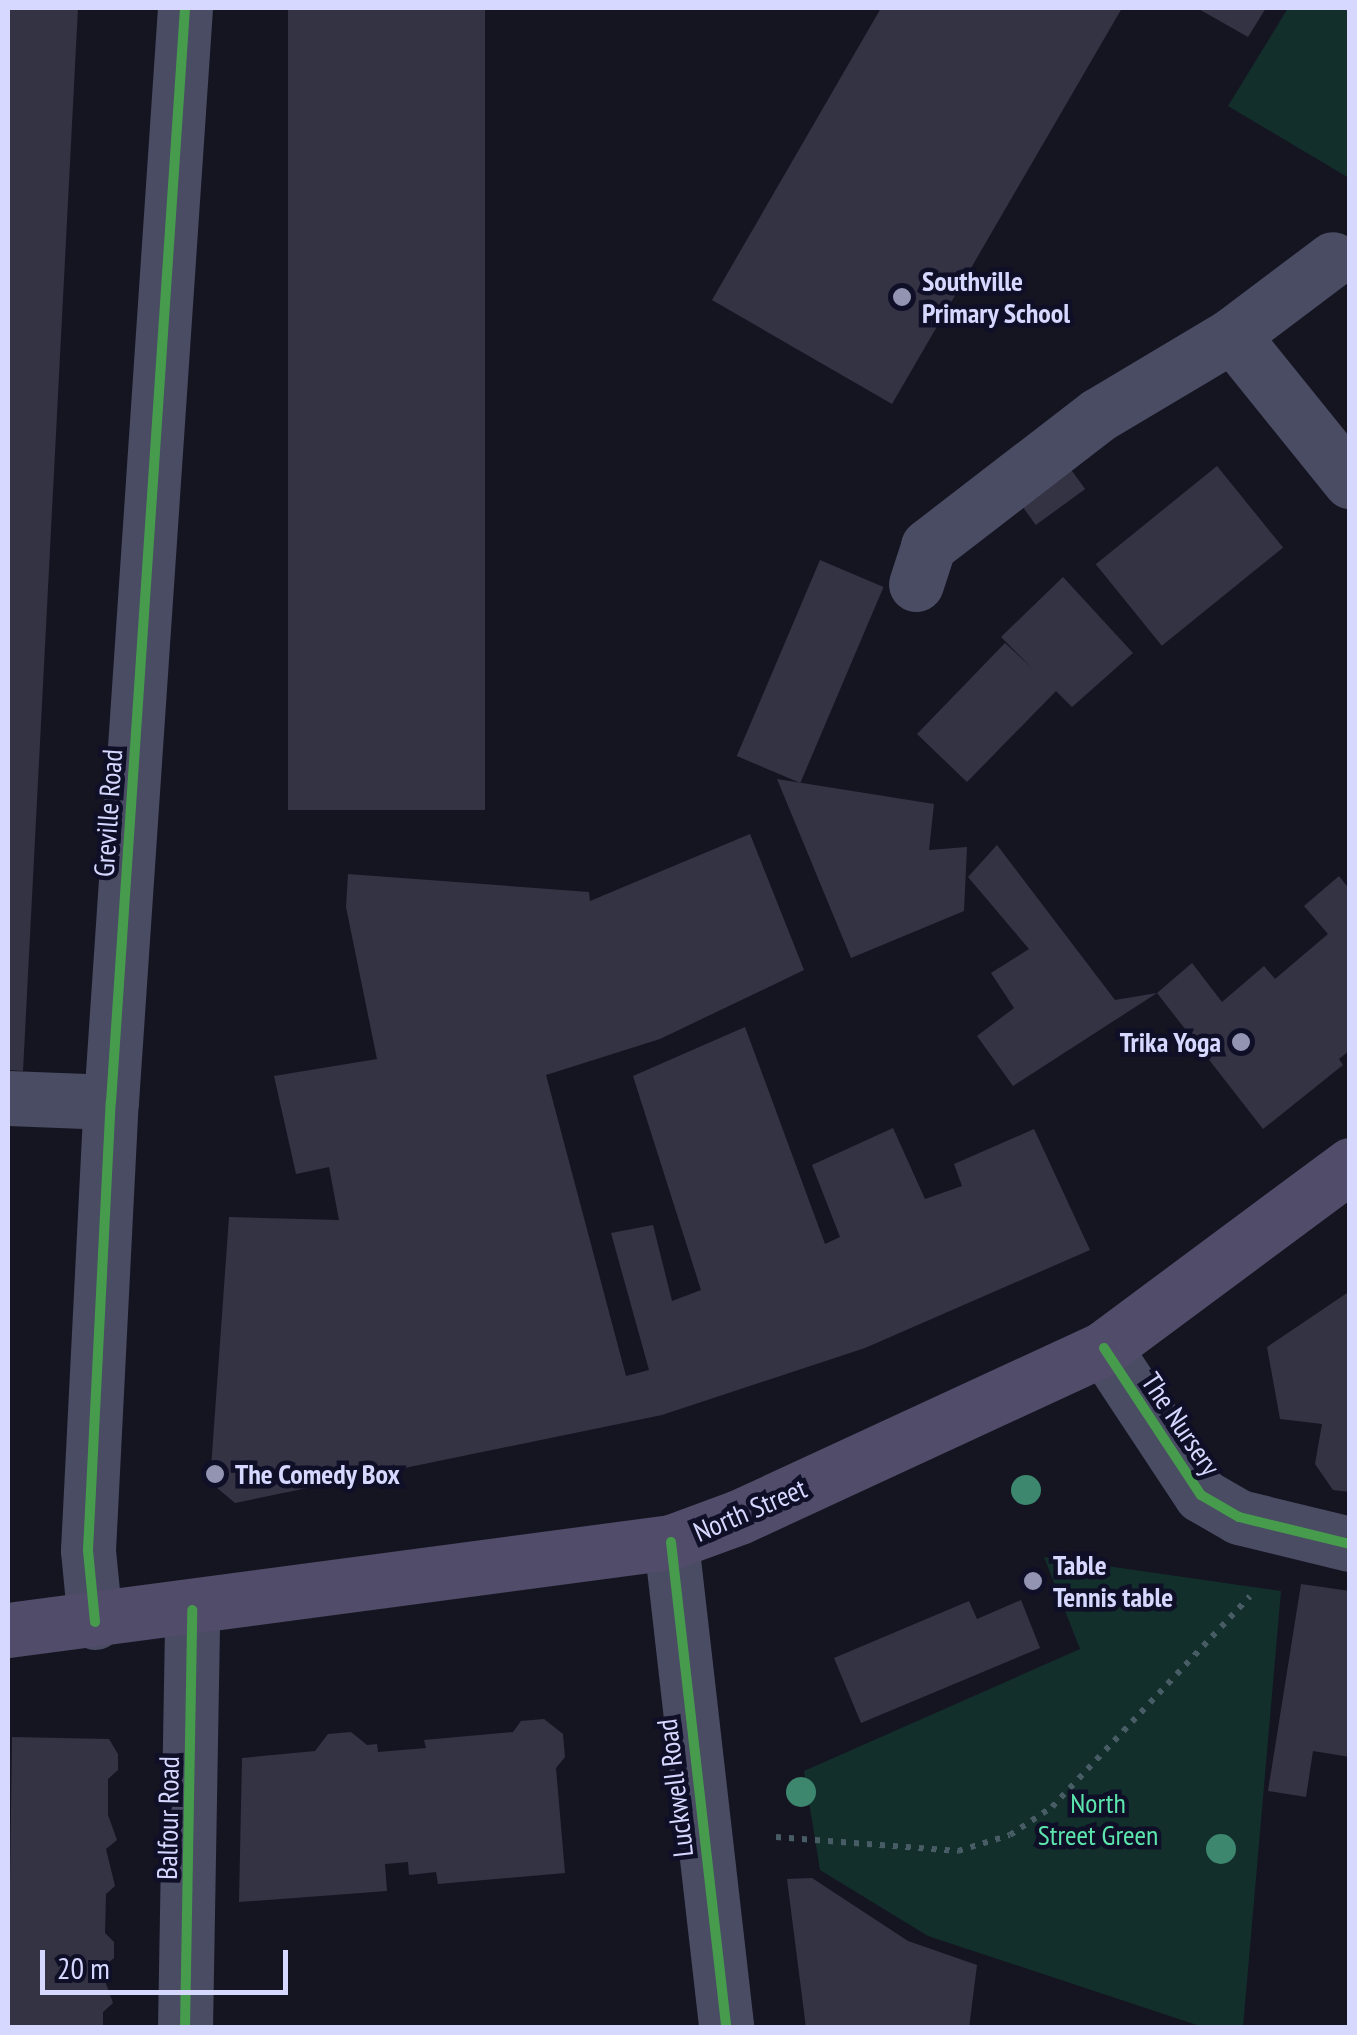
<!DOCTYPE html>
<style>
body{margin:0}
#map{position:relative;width:1357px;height:2035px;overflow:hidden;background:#151522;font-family:"PT Sans Narrow",sans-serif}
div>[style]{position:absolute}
.green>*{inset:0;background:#122f2b}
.building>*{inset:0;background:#334;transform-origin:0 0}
.path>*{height:6px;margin-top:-3px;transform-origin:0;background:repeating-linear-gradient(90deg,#485c66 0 5px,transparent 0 13px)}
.minor>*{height:55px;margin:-27.5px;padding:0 27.5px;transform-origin:27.5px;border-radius:27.5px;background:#494c63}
.major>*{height:55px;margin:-27.5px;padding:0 27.5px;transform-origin:27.5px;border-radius:27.5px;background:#514c69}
.cycleway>*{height:10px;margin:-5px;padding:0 5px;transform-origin:5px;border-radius:5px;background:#469c4c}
.trees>*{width:30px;height:30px;margin:-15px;border-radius:50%;background:#3c876e}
.dots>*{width:28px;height:28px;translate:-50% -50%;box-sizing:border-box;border:5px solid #0f0f28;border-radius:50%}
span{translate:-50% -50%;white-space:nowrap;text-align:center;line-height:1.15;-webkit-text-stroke:9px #0f0f28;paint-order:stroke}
.poi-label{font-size:28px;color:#d6d8ff;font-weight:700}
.left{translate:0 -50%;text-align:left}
.right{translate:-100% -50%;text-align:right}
.street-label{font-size:28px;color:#d6d8ff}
.park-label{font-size:28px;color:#5ce5ac}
.frame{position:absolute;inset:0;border:10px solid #d6d8ff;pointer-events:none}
.scale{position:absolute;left:40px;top:1950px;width:248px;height:45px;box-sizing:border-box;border:5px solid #d6d8ff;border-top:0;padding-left:12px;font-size:30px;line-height:35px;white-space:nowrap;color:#d6d8ff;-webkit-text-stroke:8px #0f0f28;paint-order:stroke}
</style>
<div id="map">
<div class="green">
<i style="clip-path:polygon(1288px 8px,1349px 8px,1349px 178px,1228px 106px)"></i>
<i style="clip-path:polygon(1044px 1557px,1281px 1591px,1243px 2027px,1203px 2027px,928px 1936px,820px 1870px,804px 1771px,1080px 1649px)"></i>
</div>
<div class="building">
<i style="clip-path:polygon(8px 8px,78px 8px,23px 1071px,8px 1070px)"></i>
<i style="left:288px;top:8px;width:197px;height:802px"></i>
<i style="clip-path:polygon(881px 8px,1122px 8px,892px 404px,712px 300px)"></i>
<i style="clip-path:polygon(1197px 8px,1266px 8px,1248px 37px)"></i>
<i style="left:1064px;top:460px;width:36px;height:61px;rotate:54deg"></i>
<i style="left:1217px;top:466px;width:105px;height:156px;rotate:51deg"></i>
<i style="left:820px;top:560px;width:69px;height:213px;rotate:23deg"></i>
<i style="clip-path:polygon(1063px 577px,1133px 653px,1072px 707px,1056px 691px,967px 782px,917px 734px,1005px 643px,1032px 668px,1001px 637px)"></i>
<i style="clip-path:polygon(777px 779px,934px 804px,929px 850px,967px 847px,964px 911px,851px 958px)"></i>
<i style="clip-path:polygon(750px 834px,804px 970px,660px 1039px,546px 1075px,626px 1376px,649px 1370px,611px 1233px,653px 1225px,672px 1301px,701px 1290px,633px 1076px,745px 1027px,825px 1244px,840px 1237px,812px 1165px,893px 1128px,925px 1199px,962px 1186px,954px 1164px,1034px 1129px,1090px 1250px,865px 1348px,662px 1415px,235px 1503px,210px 1482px,229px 1217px,339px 1220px,329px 1167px,296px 1174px,274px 1076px,377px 1059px,346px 907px,348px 874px,589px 892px,590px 901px)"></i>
<i style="clip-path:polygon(997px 845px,1115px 1000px,1157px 993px,1192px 963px,1222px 1002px,1264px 966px,1275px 979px,1328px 934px,1304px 906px,1339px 876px,1350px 890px,1350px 1050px,1339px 1059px,1343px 1065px,1263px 1129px,1157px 993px,1013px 1086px,977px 1036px,1014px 1008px,991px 973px,1029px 949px,968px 877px)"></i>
<i style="clip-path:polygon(1350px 1291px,1350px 1492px,1333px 1490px,1315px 1464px,1322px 1424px,1280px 1419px,1267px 1347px)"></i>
<i style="clip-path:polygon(1301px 1584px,1350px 1591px,1350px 1757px,1313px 1751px,1306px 1797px,1268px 1791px)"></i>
<i style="clip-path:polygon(1021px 1600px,1040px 1648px,861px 1723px,834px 1658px,969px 1601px,977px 1619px)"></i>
<i style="clip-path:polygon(544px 1719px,563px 1734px,565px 1757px,556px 1768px,565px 1873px,438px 1884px,436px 1872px,409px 1875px,408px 1862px,385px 1864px,387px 1891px,239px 1902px,242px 1758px,315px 1751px,328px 1734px,351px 1732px,367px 1745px,377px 1744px,378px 1752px,426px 1748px,424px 1740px,513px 1732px,521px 1721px)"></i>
<i style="clip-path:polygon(12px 1737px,109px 1739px,118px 1754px,118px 1770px,108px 1779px,108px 1815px,117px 1840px,106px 1849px,115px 1886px,106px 1894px,105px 1933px,114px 1942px,114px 1958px,104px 1966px,104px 1978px,113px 2003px,103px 2012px,103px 2028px,8px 2028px)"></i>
<i style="clip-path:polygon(812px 1878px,908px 1941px,977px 1965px,969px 2028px,806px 2028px,787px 1879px)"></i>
</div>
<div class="path">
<i style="left:776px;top:1837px;width:183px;rotate:4.4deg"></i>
<i style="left:958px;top:1851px;width:54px;rotate:-17.1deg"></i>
<i style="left:1010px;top:1835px;width:50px;rotate:-33.7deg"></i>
<i style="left:1052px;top:1807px;width:289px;rotate:-46.8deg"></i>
</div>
<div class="minor">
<i style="left:1232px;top:335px;width:188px;rotate:51.1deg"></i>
<i style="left:916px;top:584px;width:40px;rotate:-72deg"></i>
<i style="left:928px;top:546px;width:215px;rotate:-37.6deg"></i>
<i style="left:1098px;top:415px;width:156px;rotate:-30.8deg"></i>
<i style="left:1232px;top:335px;width:126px;rotate:-37deg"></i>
<i style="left:8px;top:1098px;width:103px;rotate:2.2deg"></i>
<i style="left:1104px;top:1348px;width:176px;rotate:56.6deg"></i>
<i style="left:1201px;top:1495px;width:44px;rotate:30.1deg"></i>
<i style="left:1239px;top:1517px;width:114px;rotate:13.7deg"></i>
<i style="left:671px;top:1542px;width:489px;rotate:83.5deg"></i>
<i style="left:95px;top:1622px;width:72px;rotate:-95.6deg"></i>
<i style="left:88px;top:1550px;width:449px;rotate:-87.1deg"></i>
<i style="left:111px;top:1102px;width:1096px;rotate:-86.13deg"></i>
<i style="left:185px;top:2028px;width:418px;rotate:-89deg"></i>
</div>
<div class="major">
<i style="left:8px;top:1630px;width:669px;rotate:-7.56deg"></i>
<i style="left:671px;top:1542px;width:72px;rotate:-20.2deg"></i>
<i style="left:739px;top:1517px;width:402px;rotate:-24.8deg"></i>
<i style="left:1104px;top:1348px;width:307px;rotate:-36.6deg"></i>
</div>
<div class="cycleway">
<i style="left:1104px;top:1348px;width:176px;rotate:56.6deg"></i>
<i style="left:1201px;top:1495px;width:44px;rotate:30.1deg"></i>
<i style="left:1239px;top:1517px;width:114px;rotate:13.7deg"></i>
<i style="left:671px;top:1542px;width:489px;rotate:83.5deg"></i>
<i style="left:95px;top:1622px;width:72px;rotate:-95.6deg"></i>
<i style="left:88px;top:1550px;width:449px;rotate:-87.1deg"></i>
<i style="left:111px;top:1102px;width:1096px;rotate:-86.13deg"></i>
<i style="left:185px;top:2028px;width:418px;rotate:-89deg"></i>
</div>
<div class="trees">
<i style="left:1026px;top:1490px"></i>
<i style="left:801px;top:1792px"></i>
<i style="left:1221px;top:1849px"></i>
</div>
<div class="dots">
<i style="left:902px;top:297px;background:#9294b2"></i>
<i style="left:1241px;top:1042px;background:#9294b2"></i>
<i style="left:215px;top:1474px;background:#9294b2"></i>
<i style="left:1033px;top:1581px;background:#9294b2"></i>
</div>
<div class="poi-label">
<span class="left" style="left:922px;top:297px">Southville<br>Primary School</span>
<span class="right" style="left:1221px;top:1042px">Trika Yoga</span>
<span class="left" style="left:235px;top:1474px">The Comedy Box</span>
<span class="left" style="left:1053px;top:1581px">Table<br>Tennis table</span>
</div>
<div class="street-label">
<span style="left:108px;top:813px;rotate:-86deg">Greville Road</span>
<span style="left:1181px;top:1424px;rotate:56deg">The Nursery</span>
<span style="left:750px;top:1510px;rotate:-23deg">North Street</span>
<span style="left:675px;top:1788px;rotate:-97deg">Luckwell Road</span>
<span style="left:168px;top:1818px;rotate:-89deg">Balfour Road</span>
</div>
<div class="park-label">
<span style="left:1098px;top:1819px">North<br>Street Green</span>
</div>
<div class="frame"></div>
<div class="scale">20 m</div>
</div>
